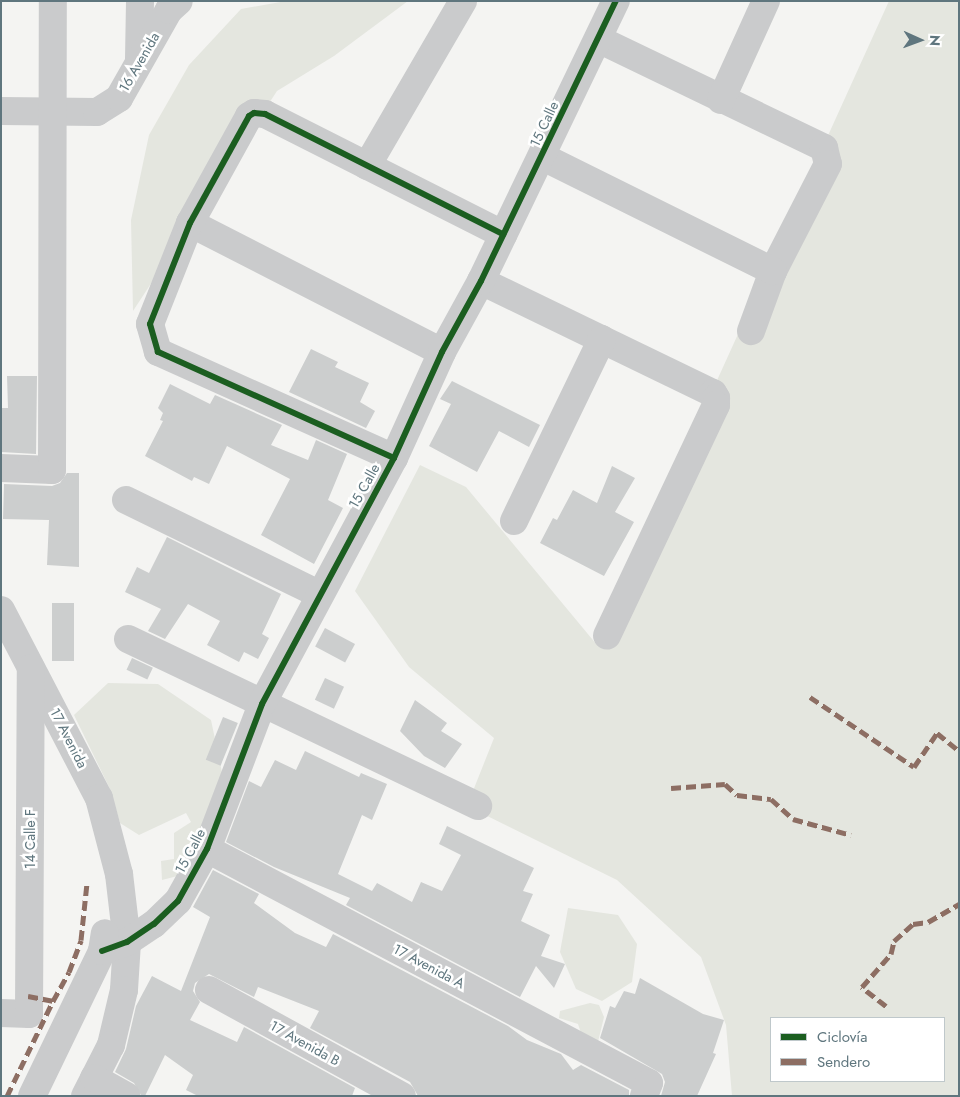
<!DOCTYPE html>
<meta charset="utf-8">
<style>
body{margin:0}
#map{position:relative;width:960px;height:1097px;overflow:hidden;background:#f4f4f2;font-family:Jost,sans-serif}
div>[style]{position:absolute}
.green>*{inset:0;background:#e4e6df}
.building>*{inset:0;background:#cccece;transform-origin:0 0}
.minor>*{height:28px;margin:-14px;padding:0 14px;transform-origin:14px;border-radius:14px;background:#cacbcc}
.quiet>*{height:5px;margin-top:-2.5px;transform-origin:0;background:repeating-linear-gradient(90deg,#8d6e63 0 10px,transparent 0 15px)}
.cycleway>*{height:6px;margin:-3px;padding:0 3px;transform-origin:3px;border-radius:3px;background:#1b5e20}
span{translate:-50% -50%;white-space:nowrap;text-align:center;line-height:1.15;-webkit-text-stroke:5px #fff;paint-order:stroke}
.street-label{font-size:14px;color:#5f767e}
.frame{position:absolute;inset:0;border:2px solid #5f767e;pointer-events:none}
.legend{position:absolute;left:770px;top:1017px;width:175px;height:65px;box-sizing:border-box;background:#fff;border:1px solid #bfc8cb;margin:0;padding:6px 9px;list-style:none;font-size:15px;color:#5f767e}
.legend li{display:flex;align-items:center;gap:10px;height:25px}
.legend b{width:25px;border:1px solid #bfc8cb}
.north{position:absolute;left:895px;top:15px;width:50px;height:50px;-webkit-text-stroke:4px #fff;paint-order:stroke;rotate:92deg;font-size:14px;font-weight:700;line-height:20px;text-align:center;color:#5f767e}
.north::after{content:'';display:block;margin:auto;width:18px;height:22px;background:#5f767e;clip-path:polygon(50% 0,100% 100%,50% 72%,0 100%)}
</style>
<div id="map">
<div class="green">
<i style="clip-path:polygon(286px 1px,408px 1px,334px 56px,277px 91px,133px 311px,131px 220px,149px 135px,189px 65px,241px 9px)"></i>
<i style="clip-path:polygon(evenodd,889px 1px,959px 1px,959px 1096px,732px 1096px,726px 1025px,701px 957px,617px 880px,467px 806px,494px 738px,409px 667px,355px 591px,420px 465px,466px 487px,597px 645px,889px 1px,771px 1018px,944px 1018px,944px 1081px,771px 1081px,771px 1018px)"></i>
<i style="clip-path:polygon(108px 683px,158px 684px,211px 720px,223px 777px,189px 873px,162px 880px,161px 861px,174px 859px,174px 833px,191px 822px,186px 813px,139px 835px,120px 823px,110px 789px,74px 715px)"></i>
<i style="clip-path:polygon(568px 908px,618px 915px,637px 944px,632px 982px,602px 1001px,576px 989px,560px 952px)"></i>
<i style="clip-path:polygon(590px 1003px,599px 1005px,604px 1017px,597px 1046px,583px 1039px,578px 1024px,559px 1018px,560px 1011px)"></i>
</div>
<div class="building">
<i style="clip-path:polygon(311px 349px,338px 362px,335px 367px,369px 383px,360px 402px,375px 411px,366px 428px,289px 392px)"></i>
<i style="clip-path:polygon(7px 376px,37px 376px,36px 454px,1px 452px,1px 408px,8px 408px)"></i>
<i style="clip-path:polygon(452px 381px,540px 425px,529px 447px,499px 431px,477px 472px,429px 446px,451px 404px,440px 399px)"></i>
<i style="clip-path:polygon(170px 384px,210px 404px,215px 395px,282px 425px,271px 445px,308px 460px,316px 440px,347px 454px,328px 500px,343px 508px,314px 564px,261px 535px,290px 479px,227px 446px,209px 484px,194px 477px,192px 481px,145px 456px,163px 421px,160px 420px,163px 413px,158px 408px)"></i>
<i style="clip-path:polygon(612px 466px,635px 478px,615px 512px,634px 522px,604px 576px,540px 543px,553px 518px,557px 520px,573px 490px,597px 503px)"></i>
<i style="clip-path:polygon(67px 473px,79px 473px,79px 567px,47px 565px,49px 520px,3px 519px,4px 484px,52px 486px,60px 483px)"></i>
<i style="clip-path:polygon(167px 537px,281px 594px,262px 634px,269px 638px,258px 659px,244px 652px,239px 662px,207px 645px,220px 621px,188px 604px,165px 639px,148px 631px,161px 609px,125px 592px,137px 567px,149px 573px)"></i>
<i style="left:52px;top:603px;width:22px;height:58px"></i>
<i style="left:325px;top:628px;width:34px;height:21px;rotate:28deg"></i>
<i style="left:132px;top:658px;width:23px;height:13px;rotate:25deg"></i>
<i style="left:325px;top:678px;width:21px;height:24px;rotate:25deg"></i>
<i style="clip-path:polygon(415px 700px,447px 723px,441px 731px,462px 744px,445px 768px,424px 756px,400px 731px)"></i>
<i style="left:223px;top:717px;width:16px;height:46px;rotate:22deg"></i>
<i style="clip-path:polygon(305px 751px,359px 777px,361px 773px,387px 784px,372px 820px,362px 815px,338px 874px,372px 891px,377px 883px,412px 902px,421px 882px,442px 891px,461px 855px,439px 844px,447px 826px,534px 868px,523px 891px,533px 894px,521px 921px,550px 935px,541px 956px,565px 964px,554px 988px,536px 966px,520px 997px,346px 905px,350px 898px,274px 867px,226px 842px,249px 781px,261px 787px,275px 760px,296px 770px)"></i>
<i style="clip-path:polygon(213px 870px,259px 894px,254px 903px,295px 933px,326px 947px,333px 934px,508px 1026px,527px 1040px,561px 1054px,573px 1070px,581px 1065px,629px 1090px,629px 1096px,418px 1096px,410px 1082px,310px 1028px,319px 1011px,258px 987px,254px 997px,209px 974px,195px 983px,193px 991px,200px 1002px,190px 1020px,237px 1042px,244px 1027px,355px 1088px,352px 1096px,198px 1096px,186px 1090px,193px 1075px,165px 1055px,145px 1096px,141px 1095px,134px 1083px,115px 1072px,126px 1049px,136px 1006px,152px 976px,181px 991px,210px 917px,193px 907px)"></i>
<i style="clip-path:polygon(640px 978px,703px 1014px,724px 1020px,713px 1053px,716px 1054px,697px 1096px,661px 1096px,665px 1082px,662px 1074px,600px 1038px,610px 1006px,615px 1008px,624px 991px,635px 994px)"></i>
</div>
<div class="minor">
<i style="left:598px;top:39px;width:251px;rotate:25.7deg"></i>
<i style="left:824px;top:148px;width:16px;rotate:76deg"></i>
<i style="left:828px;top:164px;width:120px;rotate:117.2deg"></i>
<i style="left:773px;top:271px;width:64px;rotate:110.1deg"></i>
<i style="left:139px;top:59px;width:58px;rotate:-89deg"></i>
<i style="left:721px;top:100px;width:109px;rotate:-65.6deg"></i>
<i style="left:1px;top:111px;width:96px;rotate:0.6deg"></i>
<i style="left:97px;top:112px;width:26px;rotate:-32deg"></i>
<i style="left:119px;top:98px;width:101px;rotate:-60.4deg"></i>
<i style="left:169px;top:10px;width:13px;rotate:-42deg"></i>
<i style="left:543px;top:157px;width:257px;rotate:26.4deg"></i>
<i style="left:367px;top:166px;width:191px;rotate:-59.8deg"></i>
<i style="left:190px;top:223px;width:283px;rotate:27.1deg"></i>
<i style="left:481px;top:281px;width:258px;rotate:25.8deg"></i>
<i style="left:713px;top:393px;width:6px;rotate:59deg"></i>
<i style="left:716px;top:398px;width:7px;rotate:90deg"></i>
<i style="left:716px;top:405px;width:255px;rotate:115.3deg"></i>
<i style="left:394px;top:458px;width:259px;rotate:-155.8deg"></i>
<i style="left:158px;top:352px;width:29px;rotate:-106deg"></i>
<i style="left:150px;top:324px;width:109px;rotate:-68.4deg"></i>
<i style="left:190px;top:223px;width:122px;rotate:-61.1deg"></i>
<i style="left:249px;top:116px;width:6px;rotate:-31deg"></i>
<i style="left:254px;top:113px;width:11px;rotate:5deg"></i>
<i style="left:265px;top:114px;width:267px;rotate:26.8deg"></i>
<i style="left:1px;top:468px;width:51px;rotate:2.2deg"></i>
<i style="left:52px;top:470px;width:469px;rotate:-89.9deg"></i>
<i style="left:126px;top:500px;width:215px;rotate:26deg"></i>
<i style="left:514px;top:521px;width:202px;rotate:-64.2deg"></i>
<i style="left:1px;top:610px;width:212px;rotate:62.5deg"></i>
<i style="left:99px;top:798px;width:79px;rotate:75.3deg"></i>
<i style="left:119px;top:874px;width:68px;rotate:83.3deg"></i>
<i style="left:127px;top:942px;width:48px;rotate:93.6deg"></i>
<i style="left:124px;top:990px;width:57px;rotate:103.3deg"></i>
<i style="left:111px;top:1045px;width:57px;rotate:117deg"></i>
<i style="left:128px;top:639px;width:388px;rotate:25.5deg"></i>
<i style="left:207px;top:849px;width:500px;rotate:27.9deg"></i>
<i style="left:649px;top:1083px;width:14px;rotate:111deg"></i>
<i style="left:102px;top:951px;width:27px;rotate:-20deg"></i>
<i style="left:127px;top:942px;width:32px;rotate:-34deg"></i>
<i style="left:154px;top:924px;width:33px;rotate:-44deg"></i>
<i style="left:178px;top:901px;width:60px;rotate:-60.9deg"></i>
<i style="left:207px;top:849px;width:155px;rotate:-69.2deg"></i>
<i style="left:262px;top:704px;width:279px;rotate:-61.8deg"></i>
<i style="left:394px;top:458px;width:116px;rotate:-65.6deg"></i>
<i style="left:442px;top:352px;width:81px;rotate:-61.2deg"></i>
<i style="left:481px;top:281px;width:311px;rotate:-64.3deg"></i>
<i style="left:209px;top:990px;width:220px;rotate:28.8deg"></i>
<i style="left:1px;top:1013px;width:28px;rotate:2deg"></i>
<i style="left:29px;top:1014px;width:346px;rotate:-89.7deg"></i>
<i style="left:94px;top:1078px;width:37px;rotate:29deg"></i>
<i style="left:32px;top:1096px;width:161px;rotate:-64.2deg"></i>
<i style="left:102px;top:951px;width:18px;rotate:-81deg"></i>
</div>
<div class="quiet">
<i style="left:810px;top:697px;width:125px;rotate:33.9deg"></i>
<i style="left:914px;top:767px;width:41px;rotate:-55.9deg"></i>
<i style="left:937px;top:733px;width:28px;rotate:39deg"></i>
<i style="left:671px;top:788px;width:54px;rotate:-4.2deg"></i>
<i style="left:725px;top:784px;width:16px;rotate:43deg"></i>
<i style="left:737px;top:795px;width:34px;rotate:7deg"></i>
<i style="left:771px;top:799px;width:30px;rotate:42deg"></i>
<i style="left:793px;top:819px;width:60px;rotate:15.4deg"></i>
<i style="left:28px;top:996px;width:25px;rotate:11deg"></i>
<i style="left:53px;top:1001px;width:33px;rotate:-61deg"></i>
<i style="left:69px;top:972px;width:34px;rotate:-69deg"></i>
<i style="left:81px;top:940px;width:57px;rotate:-84deg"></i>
<i style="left:886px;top:1006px;width:31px;rotate:-142deg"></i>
<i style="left:862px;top:987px;width:44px;rotate:-48.7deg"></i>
<i style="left:891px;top:954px;width:13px;rotate:-77deg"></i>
<i style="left:894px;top:941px;width:25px;rotate:-42deg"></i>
<i style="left:913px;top:924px;width:15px;rotate:-8deg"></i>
<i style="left:928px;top:922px;width:36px;rotate:-30deg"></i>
<i style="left:7px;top:1096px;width:106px;rotate:-64.2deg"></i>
</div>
<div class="cycleway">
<i style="left:394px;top:458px;width:259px;rotate:-155.8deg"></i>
<i style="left:158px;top:352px;width:29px;rotate:-106deg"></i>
<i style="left:150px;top:324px;width:109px;rotate:-68.4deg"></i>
<i style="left:190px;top:223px;width:122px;rotate:-61.1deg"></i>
<i style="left:249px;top:116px;width:6px;rotate:-31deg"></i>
<i style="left:254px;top:113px;width:11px;rotate:5deg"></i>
<i style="left:265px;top:114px;width:267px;rotate:26.8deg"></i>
<i style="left:102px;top:951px;width:27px;rotate:-20deg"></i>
<i style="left:127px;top:942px;width:32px;rotate:-34deg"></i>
<i style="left:154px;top:924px;width:33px;rotate:-44deg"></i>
<i style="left:178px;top:901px;width:60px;rotate:-60.9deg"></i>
<i style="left:207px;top:849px;width:155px;rotate:-69.2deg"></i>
<i style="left:262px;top:704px;width:279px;rotate:-61.8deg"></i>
<i style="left:394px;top:458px;width:116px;rotate:-65.6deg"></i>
<i style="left:442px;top:352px;width:81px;rotate:-61.2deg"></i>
<i style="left:481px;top:281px;width:311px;rotate:-64.3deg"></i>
</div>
<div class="street-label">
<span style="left:139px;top:62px;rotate:-60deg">16 Avenida</span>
<span style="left:544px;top:124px;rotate:-65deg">15 Calle</span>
<span style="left:364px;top:486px;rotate:-61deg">15 Calle</span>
<span style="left:69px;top:738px;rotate:63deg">17 Avenida</span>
<span style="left:30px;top:839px;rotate:-90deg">14 Calle F</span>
<span style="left:190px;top:851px;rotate:-62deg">15 Calle</span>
<span style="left:429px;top:966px;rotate:28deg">17 Avenida A</span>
<span style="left:305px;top:1043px;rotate:29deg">17 Avenida B</span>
</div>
<div class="frame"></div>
<ul class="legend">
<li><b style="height:6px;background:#1b5e20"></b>Ciclovía</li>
<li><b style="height:6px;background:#8d6e63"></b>Sendero</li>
</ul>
<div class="north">N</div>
</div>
